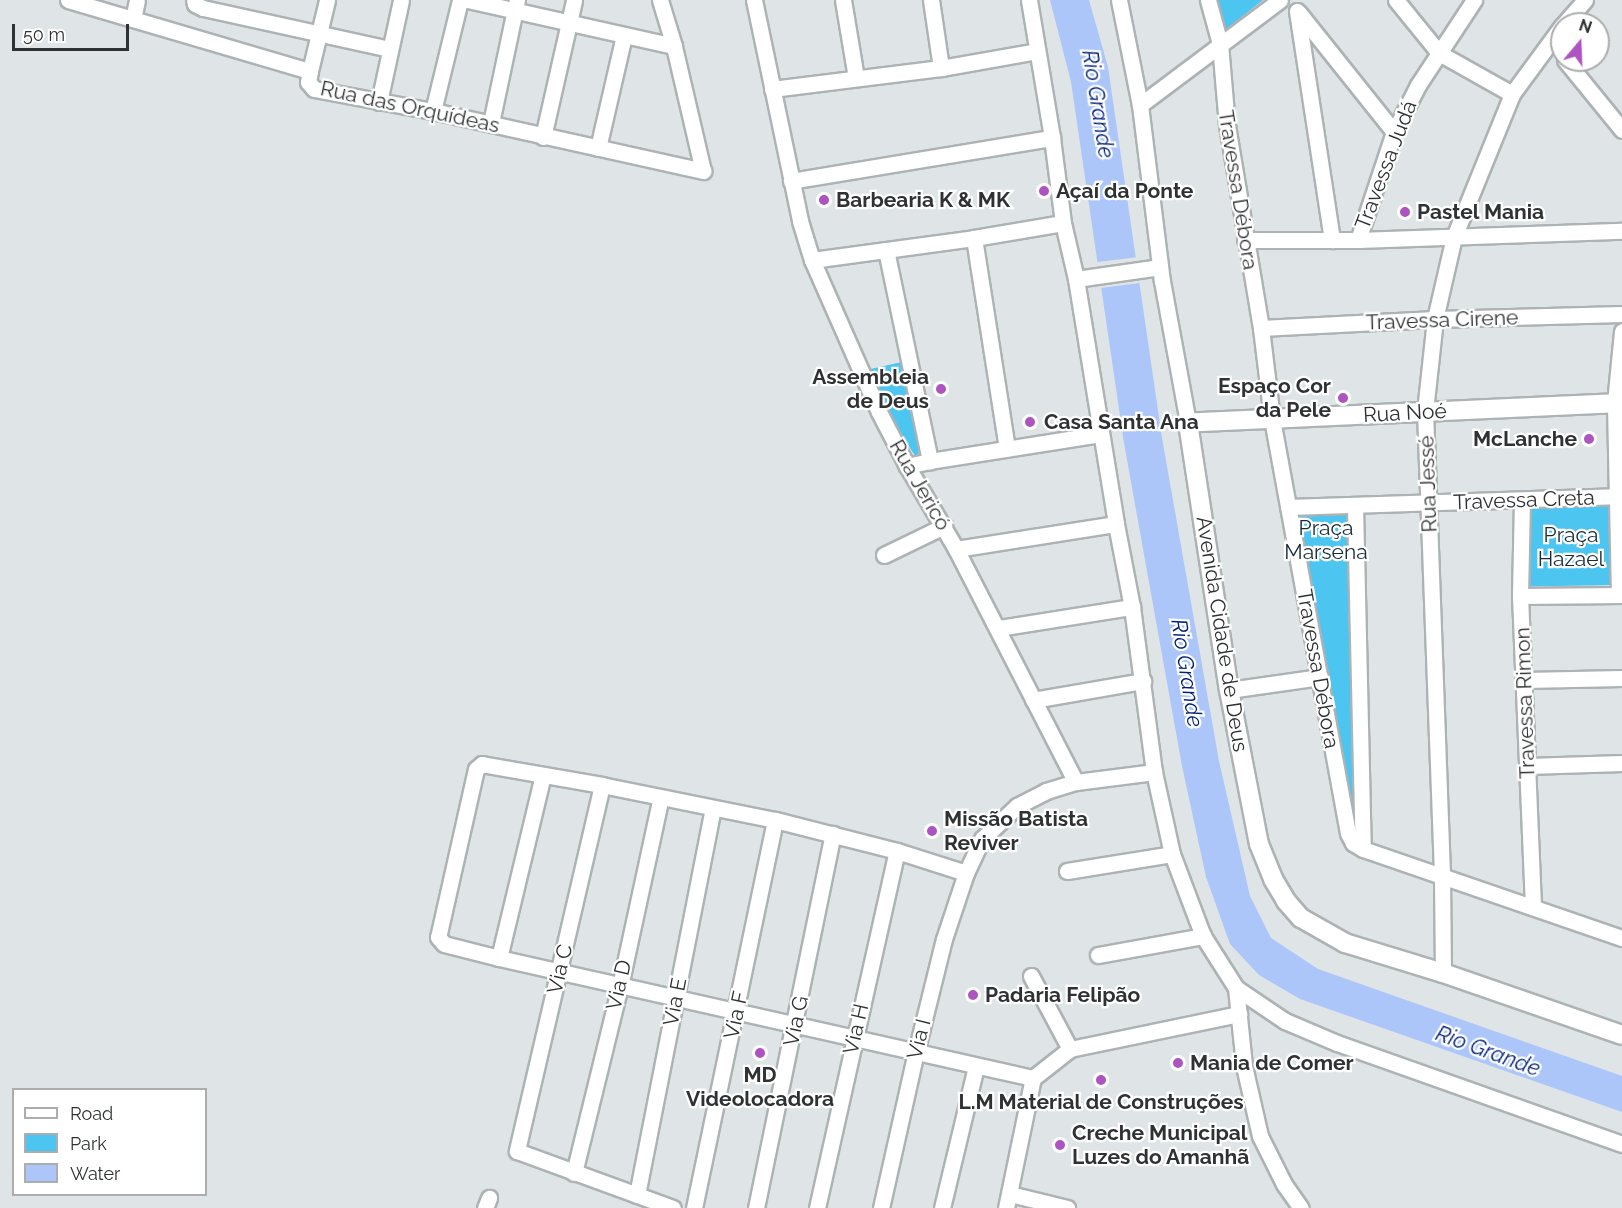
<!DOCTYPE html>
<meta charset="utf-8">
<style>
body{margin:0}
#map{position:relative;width:1622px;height:1208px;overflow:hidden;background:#dfe4e7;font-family:Raleway,sans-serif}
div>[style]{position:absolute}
.green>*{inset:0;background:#4cc5f0;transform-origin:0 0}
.water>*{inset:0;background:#acc6f9}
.pier>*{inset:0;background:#dfe4e7;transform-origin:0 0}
.roads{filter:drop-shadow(2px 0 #adb3b5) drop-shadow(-2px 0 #adb3b5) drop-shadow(0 2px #adb3b5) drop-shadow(0 -2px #adb3b5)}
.minor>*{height:15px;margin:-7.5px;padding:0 7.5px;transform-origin:7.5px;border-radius:7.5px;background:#fff}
.tertiary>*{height:18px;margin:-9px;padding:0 9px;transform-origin:9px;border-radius:9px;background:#fff}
.dots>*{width:16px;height:16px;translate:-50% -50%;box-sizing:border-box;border:3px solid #fff;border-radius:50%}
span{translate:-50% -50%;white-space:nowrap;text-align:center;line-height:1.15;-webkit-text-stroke:4.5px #fff;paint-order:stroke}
.street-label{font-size:21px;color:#2f3132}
.poi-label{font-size:21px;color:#2f3132;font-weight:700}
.left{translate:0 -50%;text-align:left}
.right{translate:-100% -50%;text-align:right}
.park-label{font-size:21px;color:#172d35}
.water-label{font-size:22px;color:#001e7b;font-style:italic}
.legend{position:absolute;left:12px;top:1088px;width:195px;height:108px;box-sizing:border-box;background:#fff;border:2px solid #acadad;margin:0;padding:8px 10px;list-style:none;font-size:18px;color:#2f3132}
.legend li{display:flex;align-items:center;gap:12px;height:30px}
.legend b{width:30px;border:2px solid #acadad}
.north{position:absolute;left:1550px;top:12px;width:60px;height:60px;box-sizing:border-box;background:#fff;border:2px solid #acadad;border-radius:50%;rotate:19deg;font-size:16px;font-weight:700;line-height:24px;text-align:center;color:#2f3132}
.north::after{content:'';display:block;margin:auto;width:21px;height:27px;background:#ad54c0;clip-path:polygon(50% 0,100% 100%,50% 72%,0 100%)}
.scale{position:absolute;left:12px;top:24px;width:117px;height:27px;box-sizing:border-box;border:3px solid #2f3132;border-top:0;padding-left:8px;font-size:18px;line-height:21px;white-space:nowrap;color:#2f3132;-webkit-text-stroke:4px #fff;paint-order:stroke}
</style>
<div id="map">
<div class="green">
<i style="clip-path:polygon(1210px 0,1263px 0,1219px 35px)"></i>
<i style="clip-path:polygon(911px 360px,917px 412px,919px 462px,890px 417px,866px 370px)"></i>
<i style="left:1616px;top:506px;width:79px;height:92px;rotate:89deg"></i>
<i style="clip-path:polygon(1353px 511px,1368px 854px,1353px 848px,1293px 513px)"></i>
</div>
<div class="water">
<i style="clip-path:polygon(1050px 0,1089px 0,1108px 67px,1162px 438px,1219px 761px,1250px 896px,1271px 938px,1318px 969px,1622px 1076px,1622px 1112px,1300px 999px,1259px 975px,1230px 944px,1206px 877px,1182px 766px,1124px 443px,1071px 82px)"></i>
</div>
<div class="pier">
<i style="left:1139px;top:257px;width:26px;height:44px;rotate:83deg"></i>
</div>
<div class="roads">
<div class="minor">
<i style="left:68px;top:0;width:252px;rotate:16.4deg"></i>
<i style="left:310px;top:71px;width:11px;rotate:100deg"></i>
<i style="left:308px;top:82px;width:9px;rotate:49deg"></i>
<i style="left:314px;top:89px;width:121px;rotate:10.5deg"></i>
<i style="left:433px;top:111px;width:277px;rotate:12.5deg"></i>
<i style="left:703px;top:171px;width:128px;rotate:-103.1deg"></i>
<i style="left:674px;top:46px;width:48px;rotate:-106.9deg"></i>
<i style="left:194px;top:0;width:4px;rotate:76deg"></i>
<i style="left:195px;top:4px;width:9px;rotate:27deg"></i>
<i style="left:203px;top:8px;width:191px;rotate:12.4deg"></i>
<i style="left:468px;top:0;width:211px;rotate:12.6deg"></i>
<i style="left:754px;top:0;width:226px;rotate:78.2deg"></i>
<i style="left:800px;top:221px;width:41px;rotate:72.9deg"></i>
<i style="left:812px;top:260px;width:166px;rotate:66.2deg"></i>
<i style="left:879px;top:412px;width:61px;rotate:62.6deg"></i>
<i style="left:907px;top:466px;width:96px;rotate:59.4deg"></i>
<i style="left:956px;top:549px;width:262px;rotate:62.8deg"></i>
<i style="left:843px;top:0;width:79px;rotate:80.5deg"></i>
<i style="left:931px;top:0;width:69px;rotate:81.6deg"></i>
<i style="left:1029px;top:0;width:140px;rotate:80.5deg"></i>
<i style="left:1052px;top:138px;width:86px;rotate:82.6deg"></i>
<i style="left:1063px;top:223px;width:57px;rotate:76.9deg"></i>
<i style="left:1076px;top:279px;width:248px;rotate:80.7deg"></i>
<i style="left:1116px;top:524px;width:85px;rotate:79.1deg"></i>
<i style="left:1132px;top:607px;width:166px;rotate:82.4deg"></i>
<i style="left:1154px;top:772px;width:84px;rotate:77.6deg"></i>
<i style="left:1172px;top:854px;width:88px;rotate:69.3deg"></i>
<i style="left:1203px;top:936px;width:62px;rotate:57.6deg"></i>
<i style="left:1236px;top:988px;width:78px;rotate:84.1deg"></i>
<i style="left:1244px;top:1066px;width:72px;rotate:77.1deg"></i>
<i style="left:1260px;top:1136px;width:54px;rotate:63.4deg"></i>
<i style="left:1284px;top:1184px;width:29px;rotate:55deg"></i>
<i style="left:1119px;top:0;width:107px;rotate:78.7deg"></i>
<i style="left:1140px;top:105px;width:177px;rotate:82.9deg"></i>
<i style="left:1162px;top:281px;width:144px;rotate:79.6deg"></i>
<i style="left:1208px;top:0;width:46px;rotate:74.7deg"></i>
<i style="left:1220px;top:44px;width:81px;rotate:85.1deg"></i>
<i style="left:1227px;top:125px;width:206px;rotate:80.5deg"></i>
<i style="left:1261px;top:328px;width:92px;rotate:83.1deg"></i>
<i style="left:1272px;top:419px;width:421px;rotate:79.6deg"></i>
<i style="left:1348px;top:833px;width:11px;rotate:63deg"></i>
<i style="left:1353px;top:843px;width:12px;rotate:31deg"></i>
<i style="left:1363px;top:849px;width:274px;rotate:19deg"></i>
<i style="left:1396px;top:0;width:68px;rotate:50.9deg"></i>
<i style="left:1439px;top:53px;width:84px;rotate:29.3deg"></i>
<i style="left:1297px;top:11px;width:232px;rotate:81.3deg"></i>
<i style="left:1299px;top:13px;width:152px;rotate:51.4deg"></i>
<i style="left:133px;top:19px;width:19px;rotate:-78deg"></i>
<i style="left:1564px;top:24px;width:32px;rotate:-49deg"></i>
<i style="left:1565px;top:60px;width:90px;rotate:50.8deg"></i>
<i style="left:310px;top:71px;width:73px;rotate:-76.5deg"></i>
<i style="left:772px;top:89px;width:170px;rotate:-7.1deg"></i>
<i style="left:941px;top:68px;width:97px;rotate:-10deg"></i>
<i style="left:379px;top:102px;width:104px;rotate:-77.8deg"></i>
<i style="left:1140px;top:105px;width:175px;rotate:-36.9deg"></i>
<i style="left:433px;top:111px;width:114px;rotate:-76.3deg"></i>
<i style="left:491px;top:123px;width:126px;rotate:-78.1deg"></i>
<i style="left:543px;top:137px;width:140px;rotate:-77.2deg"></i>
<i style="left:598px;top:148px;width:116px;rotate:-77deg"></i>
<i style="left:791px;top:181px;width:265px;rotate:-9.4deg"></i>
<i style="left:974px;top:238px;width:213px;rotate:81.1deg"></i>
<i style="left:1245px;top:240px;width:113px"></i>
<i style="left:1358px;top:240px;width:264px;rotate:-2deg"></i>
<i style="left:1358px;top:240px;width:114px;rotate:-71.6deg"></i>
<i style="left:1394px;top:132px;width:53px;rotate:-62.9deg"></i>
<i style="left:1418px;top:85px;width:102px;rotate:-56.6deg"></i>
<i style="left:886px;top:250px;width:216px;rotate:78.2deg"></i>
<i style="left:930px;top:461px;width:24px;rotate:168deg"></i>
<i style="left:812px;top:260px;width:163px;rotate:-7.7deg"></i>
<i style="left:974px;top:238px;width:90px;rotate:-9.6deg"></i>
<i style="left:1076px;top:279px;width:85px;rotate:-8.1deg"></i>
<i style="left:1261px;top:328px;width:174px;rotate:-3deg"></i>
<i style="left:1435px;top:319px;width:187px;rotate:-1.5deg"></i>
<i style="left:930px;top:461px;width:173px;rotate:-9deg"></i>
<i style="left:1522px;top:500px;width:96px;rotate:91.2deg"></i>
<i style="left:1520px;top:596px;width:311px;rotate:87.6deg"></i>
<i style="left:1355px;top:506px;width:343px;rotate:88.7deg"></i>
<i style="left:1288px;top:507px;width:327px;rotate:-1.9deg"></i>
<i style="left:956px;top:549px;width:162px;rotate:-8.9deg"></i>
<i style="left:884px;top:555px;width:67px;rotate:-25.8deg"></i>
<i style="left:1619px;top:595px;width:192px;rotate:-91.2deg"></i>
<i style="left:1615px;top:403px;width:72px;rotate:-84.4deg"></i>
<i style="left:1520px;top:596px;width:102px;rotate:-0.6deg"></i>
<i style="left:999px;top:628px;width:135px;rotate:-9deg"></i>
<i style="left:1524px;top:680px;width:98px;rotate:-1.2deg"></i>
<i style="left:1229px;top:690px;width:92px;rotate:-8.1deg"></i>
<i style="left:1033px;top:700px;width:112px;rotate:-9.8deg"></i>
<i style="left:1527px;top:766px;width:95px;rotate:-1.8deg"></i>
<i style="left:602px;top:785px;width:376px;rotate:103.1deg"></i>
<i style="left:517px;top:1151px;width:166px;rotate:20.1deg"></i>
<i style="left:1067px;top:871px;width:106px;rotate:-9.2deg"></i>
<i style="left:966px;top:873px;width:72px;rotate:-162.3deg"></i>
<i style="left:897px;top:851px;width:126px;rotate:-165.7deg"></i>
<i style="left:775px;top:820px;width:177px;rotate:-168.6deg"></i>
<i style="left:602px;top:785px;width:122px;rotate:-170.1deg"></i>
<i style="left:482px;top:764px;width:8px;rotate:140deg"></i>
<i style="left:476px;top:769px;width:172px;rotate:102.7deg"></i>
<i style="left:438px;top:937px;width:9px;rotate:49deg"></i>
<i style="left:444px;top:944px;width:57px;rotate:14.3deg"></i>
<i style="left:499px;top:958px;width:547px;rotate:12.67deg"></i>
<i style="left:1033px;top:1078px;width:47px;rotate:-38.1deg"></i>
<i style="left:1070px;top:1049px;width:173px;rotate:-11.7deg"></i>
<i style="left:1098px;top:955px;width:107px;rotate:-10.3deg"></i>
<i style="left:499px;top:958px;width:188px;rotate:-76.5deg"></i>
<i style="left:1443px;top:973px;width:99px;rotate:-90.6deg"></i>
<i style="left:1442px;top:874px;width:463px;rotate:-92.1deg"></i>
<i style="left:1425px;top:411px;width:93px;rotate:-83.8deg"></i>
<i style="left:1435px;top:319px;width:84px;rotate:-77deg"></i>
<i style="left:1454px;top:237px;width:154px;rotate:-67.9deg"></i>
<i style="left:1512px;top:94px;width:84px;rotate:-53.7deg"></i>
<i style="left:1031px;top:976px;width:83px;rotate:61.9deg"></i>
<i style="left:1236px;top:988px;width:59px;rotate:34deg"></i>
<i style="left:1285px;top:1021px;width:56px;rotate:22.9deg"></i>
<i style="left:1337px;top:1043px;width:302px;rotate:19.5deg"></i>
<i style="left:574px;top:1173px;width:193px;rotate:-76.2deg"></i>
<i style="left:620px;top:986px;width:193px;rotate:-77.8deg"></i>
<i style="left:1010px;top:1194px;width:59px;rotate:13.8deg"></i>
<i style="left:637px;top:1195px;width:393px;rotate:-78.9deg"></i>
<i style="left:485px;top:1208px;width:11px;rotate:-68deg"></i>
<i style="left:694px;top:1208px;width:396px;rotate:-78.2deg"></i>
<i style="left:756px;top:1208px;width:382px;rotate:-78.4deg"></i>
<i style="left:817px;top:1208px;width:366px;rotate:-77.4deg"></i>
<i style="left:881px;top:1208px;width:160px;rotate:-77.4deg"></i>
<i style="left:916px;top:1052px;width:116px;rotate:-76.1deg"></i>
<i style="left:944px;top:939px;width:70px;rotate:-71.6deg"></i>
<i style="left:966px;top:873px;width:38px;rotate:-65deg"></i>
<i style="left:982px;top:839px;width:48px;rotate:-43.3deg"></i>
<i style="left:1017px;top:806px;width:33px;rotate:-27deg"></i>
<i style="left:1046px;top:791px;width:31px;rotate:-17deg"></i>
<i style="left:1076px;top:782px;width:79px;rotate:-7.3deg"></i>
<i style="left:942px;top:1208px;width:146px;rotate:-76.5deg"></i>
<i style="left:1006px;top:1208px;width:133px;rotate:-78.3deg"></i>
</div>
<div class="tertiary">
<i style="left:1622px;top:403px;width:434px;rotate:177.4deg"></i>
<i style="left:1188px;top:423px;width:270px;rotate:81.3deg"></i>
<i style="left:1229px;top:690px;width:157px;rotate:79deg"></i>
<i style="left:1259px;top:844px;width:38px;rotate:68deg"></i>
<i style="left:1273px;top:879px;width:26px;rotate:59deg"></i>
<i style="left:1286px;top:901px;width:23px;rotate:49deg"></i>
<i style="left:1301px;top:918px;width:51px;rotate:29.6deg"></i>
<i style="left:1345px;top:943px;width:102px;rotate:17deg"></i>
<i style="left:1443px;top:973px;width:189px;rotate:19.1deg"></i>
</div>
</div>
<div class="dots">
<i style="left:1044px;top:191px;background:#ad54c0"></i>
<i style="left:824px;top:200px;background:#ad54c0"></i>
<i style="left:1405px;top:212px;background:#ad54c0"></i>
<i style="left:941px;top:389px;background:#ad54c0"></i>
<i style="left:1343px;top:398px;background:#ad54c0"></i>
<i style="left:1030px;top:422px;background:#ad54c0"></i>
<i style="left:1589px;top:439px;background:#ad54c0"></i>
<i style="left:932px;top:831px;background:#ad54c0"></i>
<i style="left:973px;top:995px;background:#ad54c0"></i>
<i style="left:760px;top:1053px;background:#ad54c0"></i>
<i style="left:1178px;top:1063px;background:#ad54c0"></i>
<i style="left:1101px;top:1080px;background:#ad54c0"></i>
<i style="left:1060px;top:1145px;background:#ad54c0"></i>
</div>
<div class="street-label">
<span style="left:410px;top:107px;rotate:12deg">Rua das Orquídeas</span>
<span style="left:1386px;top:165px;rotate:-69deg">Travessa Judá</span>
<span style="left:1238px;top:190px;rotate:81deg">Travessa Débora</span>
<span style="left:1442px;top:320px;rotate:-2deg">Travessa Cirene</span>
<span style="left:1405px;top:413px;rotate:-3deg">Rua Noé</span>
<span style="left:1428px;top:484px;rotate:-92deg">Rua Jessé</span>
<span style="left:920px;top:485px;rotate:60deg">Rua Jericó</span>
<span style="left:1524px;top:500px;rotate:-2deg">Travessa Creta</span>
<span style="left:1222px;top:634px;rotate:81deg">Avenida Cidade de Deus</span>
<span style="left:1318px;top:669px;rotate:80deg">Travessa Débora</span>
<span style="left:1525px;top:703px;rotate:-92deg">Travessa Rimon</span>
<span style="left:560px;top:969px;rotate:-77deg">Via C</span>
<span style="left:619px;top:985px;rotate:-77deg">Via D</span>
<span style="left:675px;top:1002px;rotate:-79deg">Via E</span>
<span style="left:736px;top:1015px;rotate:-78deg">Via F</span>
<span style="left:796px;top:1021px;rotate:-78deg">Via G</span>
<span style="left:856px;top:1029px;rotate:-77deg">Via H</span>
<span style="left:919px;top:1039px;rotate:-76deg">Via I</span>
</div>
<div class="poi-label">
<span class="left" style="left:1056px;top:191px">Açaí da Ponte</span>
<span class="left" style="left:836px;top:200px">Barbearia K &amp; MK</span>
<span class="left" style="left:1417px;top:212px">Pastel Mania</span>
<span class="right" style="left:929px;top:389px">Assembleia<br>de Deus</span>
<span class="right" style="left:1331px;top:398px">Espaço Cor<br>da Pele</span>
<span class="left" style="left:1044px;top:422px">Casa Santa Ana</span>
<span class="right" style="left:1577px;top:439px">McLanche</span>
<span class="left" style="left:944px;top:831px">Missão Batista<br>Reviver</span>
<span class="left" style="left:985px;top:995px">Padaria Felipão</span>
<span class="left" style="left:1190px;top:1063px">Mania de Comer</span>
<span style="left:760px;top:1087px">MD<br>Videolocadora</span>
<span style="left:1101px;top:1102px">L.M Material de Construções</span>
<span class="left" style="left:1072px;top:1145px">Creche Municipal<br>Luzes do Amanhã</span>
</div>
<div class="park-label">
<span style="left:1326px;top:540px">Praça<br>Marsena</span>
<span style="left:1571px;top:547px">Praça<br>Hazael</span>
</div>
<div class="water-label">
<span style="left:1098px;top:104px;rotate:81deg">Rio Grande</span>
<span style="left:1187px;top:673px;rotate:81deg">Rio Grande</span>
<span style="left:1488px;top:1051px;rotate:20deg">Rio Grande</span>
</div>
<ul class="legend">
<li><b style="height:8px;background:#fff"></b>Road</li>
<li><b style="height:16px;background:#4cc5f0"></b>Park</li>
<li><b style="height:16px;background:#acc6f9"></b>Water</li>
</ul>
<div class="north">N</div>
<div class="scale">50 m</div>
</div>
